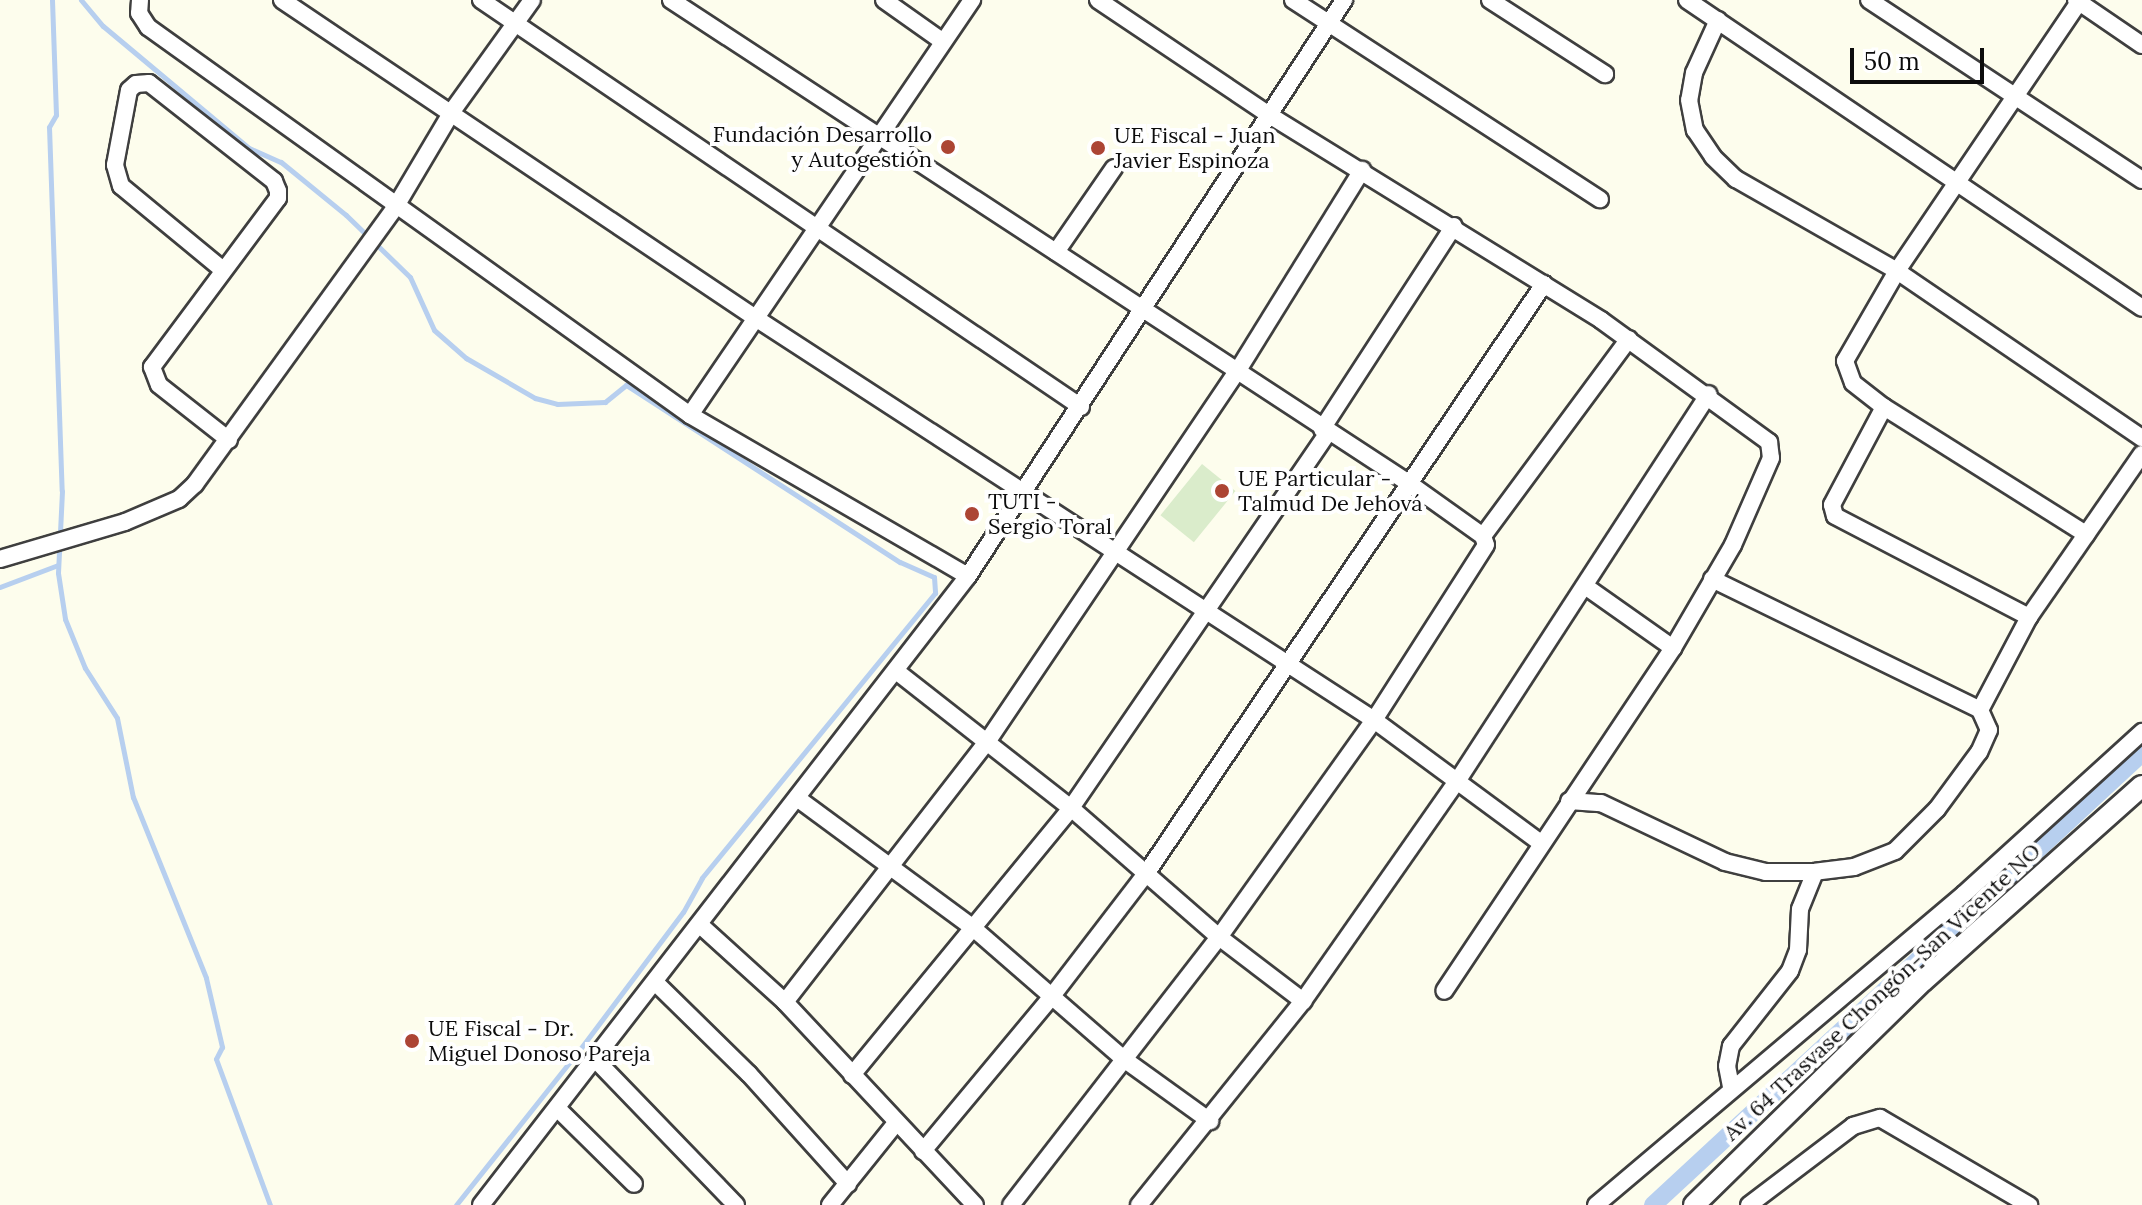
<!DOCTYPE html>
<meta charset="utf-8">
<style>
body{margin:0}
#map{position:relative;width:2142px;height:1205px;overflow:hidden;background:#fdfded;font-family:Lora,serif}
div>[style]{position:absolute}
.pitch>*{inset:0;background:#daeccb;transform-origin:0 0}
.stream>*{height:5px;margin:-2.5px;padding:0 2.5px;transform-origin:2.5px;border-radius:2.5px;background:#b7cfef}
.canal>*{height:18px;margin:-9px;padding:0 9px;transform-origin:9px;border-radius:9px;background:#b7cfef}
.roads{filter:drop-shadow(2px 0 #3f3f3f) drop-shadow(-2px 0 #3f3f3f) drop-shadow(0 2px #3f3f3f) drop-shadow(0 -2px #3f3f3f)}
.minor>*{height:16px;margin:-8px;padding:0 8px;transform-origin:8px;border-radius:8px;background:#fff}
.tertiary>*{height:20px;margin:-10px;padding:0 10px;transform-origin:10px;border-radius:10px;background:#fff}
.dots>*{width:22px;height:22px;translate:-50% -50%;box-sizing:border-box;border:4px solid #fff;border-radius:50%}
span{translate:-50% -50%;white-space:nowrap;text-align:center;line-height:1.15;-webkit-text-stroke:8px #fff;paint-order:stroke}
.poi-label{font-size:22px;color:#0c0c0c}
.right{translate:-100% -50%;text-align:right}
.left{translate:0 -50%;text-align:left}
.street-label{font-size:22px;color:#0c0c0c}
.scale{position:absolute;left:1850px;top:48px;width:134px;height:36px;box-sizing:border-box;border:4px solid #0c0c0c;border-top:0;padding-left:10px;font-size:24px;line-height:28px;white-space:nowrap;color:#0c0c0c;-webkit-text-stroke:6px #fff;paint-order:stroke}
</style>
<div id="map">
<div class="pitch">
<i style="left:1202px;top:464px;width:43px;height:66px;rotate:39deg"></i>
</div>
<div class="stream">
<i style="left:52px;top:0;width:115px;rotate:88deg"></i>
<i style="left:56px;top:115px;width:14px;rotate:120deg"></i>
<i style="left:49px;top:127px;width:364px;rotate:88deg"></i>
<i style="left:62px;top:491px;width:82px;rotate:92.8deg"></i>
<i style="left:58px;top:573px;width:47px;rotate:81.3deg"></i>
<i style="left:65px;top:619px;width:53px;rotate:67.8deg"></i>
<i style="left:85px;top:668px;width:59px;rotate:57.4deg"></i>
<i style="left:117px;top:718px;width:81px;rotate:78.6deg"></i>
<i style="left:133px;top:797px;width:195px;rotate:68deg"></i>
<i style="left:206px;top:978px;width:71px;rotate:76.9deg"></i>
<i style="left:222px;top:1047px;width:13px;rotate:117deg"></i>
<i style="left:216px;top:1059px;width:156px;rotate:69.7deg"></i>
<i style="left:81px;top:0;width:34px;rotate:50deg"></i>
<i style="left:103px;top:26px;width:190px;rotate:39.9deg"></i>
<i style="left:249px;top:148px;width:35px;rotate:24deg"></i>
<i style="left:281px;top:162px;width:84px;rotate:39.2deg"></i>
<i style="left:346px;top:215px;width:89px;rotate:44.1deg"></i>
<i style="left:410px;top:277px;width:58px;rotate:65.6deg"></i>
<i style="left:434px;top:330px;width:43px;rotate:41.2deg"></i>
<i style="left:466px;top:358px;width:80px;rotate:30.1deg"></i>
<i style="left:535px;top:398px;width:23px;rotate:15deg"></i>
<i style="left:557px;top:404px;width:48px;rotate:-2.4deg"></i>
<i style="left:605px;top:402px;width:27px;rotate:-39deg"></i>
<i style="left:626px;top:385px;width:326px;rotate:32.9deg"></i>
<i style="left:900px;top:562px;width:37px;rotate:24deg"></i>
<i style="left:934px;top:577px;width:16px;rotate:86deg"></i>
<i style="left:935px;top:593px;width:368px;rotate:129.3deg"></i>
<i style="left:702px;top:878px;width:39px;rotate:119deg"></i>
<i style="left:683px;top:912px;width:171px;rotate:126.9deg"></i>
<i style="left:580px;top:1049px;width:199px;rotate:128.5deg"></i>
<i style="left:0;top:587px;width:62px;rotate:-20.8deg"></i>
</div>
<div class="canal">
<i style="left:1653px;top:1205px;width:666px;rotate:-42.75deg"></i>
</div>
<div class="roads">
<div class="minor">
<i style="left:140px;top:0;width:13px;rotate:94deg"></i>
<i style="left:139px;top:13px;width:17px;rotate:57deg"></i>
<i style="left:148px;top:27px;width:667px;rotate:35.6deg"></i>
<i style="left:690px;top:415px;width:321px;rotate:30.1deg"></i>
<i style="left:282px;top:0;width:572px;rotate:33.88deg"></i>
<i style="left:757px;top:319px;width:736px;rotate:33.02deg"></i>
<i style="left:1374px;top:720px;width:207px;rotate:36.4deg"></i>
<i style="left:481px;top:0;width:725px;rotate:34.15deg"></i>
<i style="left:671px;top:0;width:883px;rotate:33.22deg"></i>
<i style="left:1410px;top:484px;width:90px;rotate:35.5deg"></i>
<i style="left:1483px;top:536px;width:9px;rotate:72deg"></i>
<i style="left:1486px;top:545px;width:208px;rotate:122.6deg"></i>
<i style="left:1374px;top:720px;width:267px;rotate:125.5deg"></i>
<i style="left:1219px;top:937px;width:339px;rotate:127.8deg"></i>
<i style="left:884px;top:0;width:71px;rotate:35.3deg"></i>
<i style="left:1098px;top:0;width:202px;rotate:33.9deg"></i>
<i style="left:1266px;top:113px;width:394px;rotate:31.7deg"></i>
<i style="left:1601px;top:320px;width:208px;rotate:36deg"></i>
<i style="left:1769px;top:442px;width:16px;rotate:83deg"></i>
<i style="left:1771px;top:458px;width:95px;rotate:113.6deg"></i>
<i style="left:1733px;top:545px;width:119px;rotate:120.2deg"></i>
<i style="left:1673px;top:648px;width:412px;rotate:123.7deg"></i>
<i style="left:1293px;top:0;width:366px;rotate:33deg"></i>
<i style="left:1490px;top:0;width:137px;rotate:32.8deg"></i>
<i style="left:1687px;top:0;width:549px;rotate:34.09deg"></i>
<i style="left:1869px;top:0;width:327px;rotate:33.4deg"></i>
<i style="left:2076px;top:0;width:80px;rotate:34.3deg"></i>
<i style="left:2079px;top:2px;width:325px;rotate:124.1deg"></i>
<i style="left:1897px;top:271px;width:104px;rotate:120deg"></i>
<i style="left:1845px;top:361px;width:23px;rotate:70deg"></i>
<i style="left:1853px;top:383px;width:39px;rotate:38deg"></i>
<i style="left:1884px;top:407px;width:239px;rotate:32.2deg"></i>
<i style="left:1718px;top:20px;width:58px;rotate:114.4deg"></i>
<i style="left:1694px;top:73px;width:27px;rotate:100deg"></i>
<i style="left:1689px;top:100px;width:31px;rotate:79deg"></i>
<i style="left:1695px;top:130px;width:32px;rotate:56deg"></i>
<i style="left:1713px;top:157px;width:32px;rotate:44deg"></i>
<i style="left:1736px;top:179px;width:185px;rotate:29.7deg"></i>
<i style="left:1897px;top:271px;width:297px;rotate:34.3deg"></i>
<i style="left:1056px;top:252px;width:102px;rotate:-55.4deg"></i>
<i style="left:223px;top:270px;width:132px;rotate:-140.5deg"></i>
<i style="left:121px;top:186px;width:22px;rotate:-106deg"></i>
<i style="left:115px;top:165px;width:76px;rotate:-79.4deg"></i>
<i style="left:129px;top:90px;width:9px;rotate:-41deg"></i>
<i style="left:136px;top:84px;width:13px;rotate:-4deg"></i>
<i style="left:149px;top:83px;width:159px;rotate:38.1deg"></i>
<i style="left:274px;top:181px;width:11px;rotate:68deg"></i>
<i style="left:278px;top:191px;width:7px;rotate:90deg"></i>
<i style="left:278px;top:198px;width:211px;rotate:126.7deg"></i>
<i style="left:152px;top:367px;width:19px;rotate:69deg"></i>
<i style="left:159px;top:385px;width:89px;rotate:38.2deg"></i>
<i style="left:1884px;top:407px;width:111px;rotate:118deg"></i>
<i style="left:1832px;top:505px;width:11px;rotate:75deg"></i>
<i style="left:1835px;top:516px;width:219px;rotate:27.5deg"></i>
<i style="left:690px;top:415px;width:502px;rotate:-55.8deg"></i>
<i style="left:1322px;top:429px;width:242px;rotate:-57deg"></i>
<i style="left:1483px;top:536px;width:245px;rotate:-53.5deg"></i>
<i style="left:0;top:559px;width:130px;rotate:-16.5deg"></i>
<i style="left:125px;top:522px;width:59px;rotate:-23.1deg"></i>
<i style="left:179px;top:499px;width:22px;rotate:-43deg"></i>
<i style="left:195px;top:484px;width:343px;rotate:-54.1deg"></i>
<i style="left:396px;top:206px;width:112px;rotate:-59.3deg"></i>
<i style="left:453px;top:110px;width:135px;rotate:-54.3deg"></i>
<i style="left:1712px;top:579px;width:298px;rotate:26deg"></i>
<i style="left:1980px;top:710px;width:22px;rotate:66deg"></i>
<i style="left:1989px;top:730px;width:24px;rotate:114deg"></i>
<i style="left:1979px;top:752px;width:71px;rotate:126.4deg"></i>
<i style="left:1937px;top:809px;width:59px;rotate:135deg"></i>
<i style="left:1895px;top:851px;width:44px;rotate:158.7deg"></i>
<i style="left:1854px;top:867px;width:39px;rotate:173deg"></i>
<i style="left:1815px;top:872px;width:40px;rotate:112deg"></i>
<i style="left:1800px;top:909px;width:41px;rotate:92.8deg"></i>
<i style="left:1798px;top:950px;width:22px;rotate:111deg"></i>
<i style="left:1790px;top:971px;width:95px;rotate:128.2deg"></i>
<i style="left:1731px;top:1046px;width:20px;rotate:101deg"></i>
<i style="left:1727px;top:1066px;width:21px;rotate:79deg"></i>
<i style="left:1585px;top:586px;width:108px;rotate:35.2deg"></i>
<i style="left:896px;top:671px;width:222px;rotate:38.1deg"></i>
<i style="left:1071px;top:808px;width:196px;rotate:41.1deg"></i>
<i style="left:1219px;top:937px;width:106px;rotate:37.3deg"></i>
<i style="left:1980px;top:710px;width:105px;rotate:-62.2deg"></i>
<i style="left:2029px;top:617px;width:198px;rotate:-55.3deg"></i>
<i style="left:797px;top:798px;width:217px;rotate:36.4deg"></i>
<i style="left:972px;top:927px;width:203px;rotate:41deg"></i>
<i style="left:1125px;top:1060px;width:105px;rotate:35.7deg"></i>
<i style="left:1569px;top:801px;width:32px;rotate:4deg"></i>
<i style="left:1601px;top:803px;width:137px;rotate:25.4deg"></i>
<i style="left:1725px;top:862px;width:42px;rotate:13.7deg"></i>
<i style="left:1766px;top:872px;width:49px"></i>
<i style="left:699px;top:924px;width:116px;rotate:42.2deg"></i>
<i style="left:785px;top:1002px;width:278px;rotate:46.9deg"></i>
<i style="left:656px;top:983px;width:130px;rotate:44.4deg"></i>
<i style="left:749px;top:1074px;width:148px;rotate:48deg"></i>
<i style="left:785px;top:1002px;width:329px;rotate:-52.2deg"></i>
<i style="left:987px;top:742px;width:452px;rotate:-56deg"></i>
<i style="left:1240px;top:367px;width:232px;rotate:-58.2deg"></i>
<i style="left:595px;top:1059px;width:203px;rotate:46deg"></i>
<i style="left:852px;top:1075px;width:345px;rotate:-50.6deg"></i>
<i style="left:1071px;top:808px;width:455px;rotate:-55.6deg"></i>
<i style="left:557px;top:1108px;width:108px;rotate:44.6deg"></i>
<i style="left:923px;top:1151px;width:202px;rotate:-50.2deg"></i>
<i style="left:1052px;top:996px;width:158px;rotate:-52.5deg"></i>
<i style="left:1148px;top:871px;width:708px;rotate:-56deg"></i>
<i style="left:481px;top:1205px;width:795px;rotate:-52.25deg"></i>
<i style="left:968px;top:576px;width:688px;rotate:-56.86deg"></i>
<i style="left:830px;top:1205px;width:105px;rotate:-51.2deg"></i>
<i style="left:1139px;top:1205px;width:262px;rotate:-51.2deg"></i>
<i style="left:1303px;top:1001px;width:270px;rotate:-55deg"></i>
<i style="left:1458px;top:780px;width:460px;rotate:-57deg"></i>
<i style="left:1596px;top:1205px;width:482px;rotate:-40.2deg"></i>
<i style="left:1964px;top:894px;width:241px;rotate:-42.3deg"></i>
<i style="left:1749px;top:1205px;width:131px;rotate:-37.2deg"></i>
<i style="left:1853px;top:1126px;width:28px;rotate:-17deg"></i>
<i style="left:1880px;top:1118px;width:173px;rotate:30.3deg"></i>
</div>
<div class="tertiary">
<i style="left:1694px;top:1205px;width:320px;rotate:-44.4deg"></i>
<i style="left:1923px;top:981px;width:293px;rotate:-41.7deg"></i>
</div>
</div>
<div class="dots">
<i style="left:948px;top:147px;background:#ac4534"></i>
<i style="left:1098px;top:148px;background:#ac4534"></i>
<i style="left:1222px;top:491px;background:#ac4534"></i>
<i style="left:972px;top:514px;background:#ac4534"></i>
<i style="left:412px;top:1041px;background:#ac4534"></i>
</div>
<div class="poi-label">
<span class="right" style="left:932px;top:147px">Fundación Desarrollo<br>y Autogestión</span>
<span class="left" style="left:1114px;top:148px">UE Fiscal - Juan<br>Javier Espinoza</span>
<span class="left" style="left:1238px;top:491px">UE Particular -<br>Talmud De Jehová</span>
<span class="left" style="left:988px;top:514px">TUTI -<br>Sergio Toral</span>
<span class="left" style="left:428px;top:1041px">UE Fiscal - Dr.<br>Miguel Donoso Pareja</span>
</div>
<div class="street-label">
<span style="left:1882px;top:992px;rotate:-43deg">Av. 64 Trasvase Chongón-San Vicente NO</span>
</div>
<div class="scale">50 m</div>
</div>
